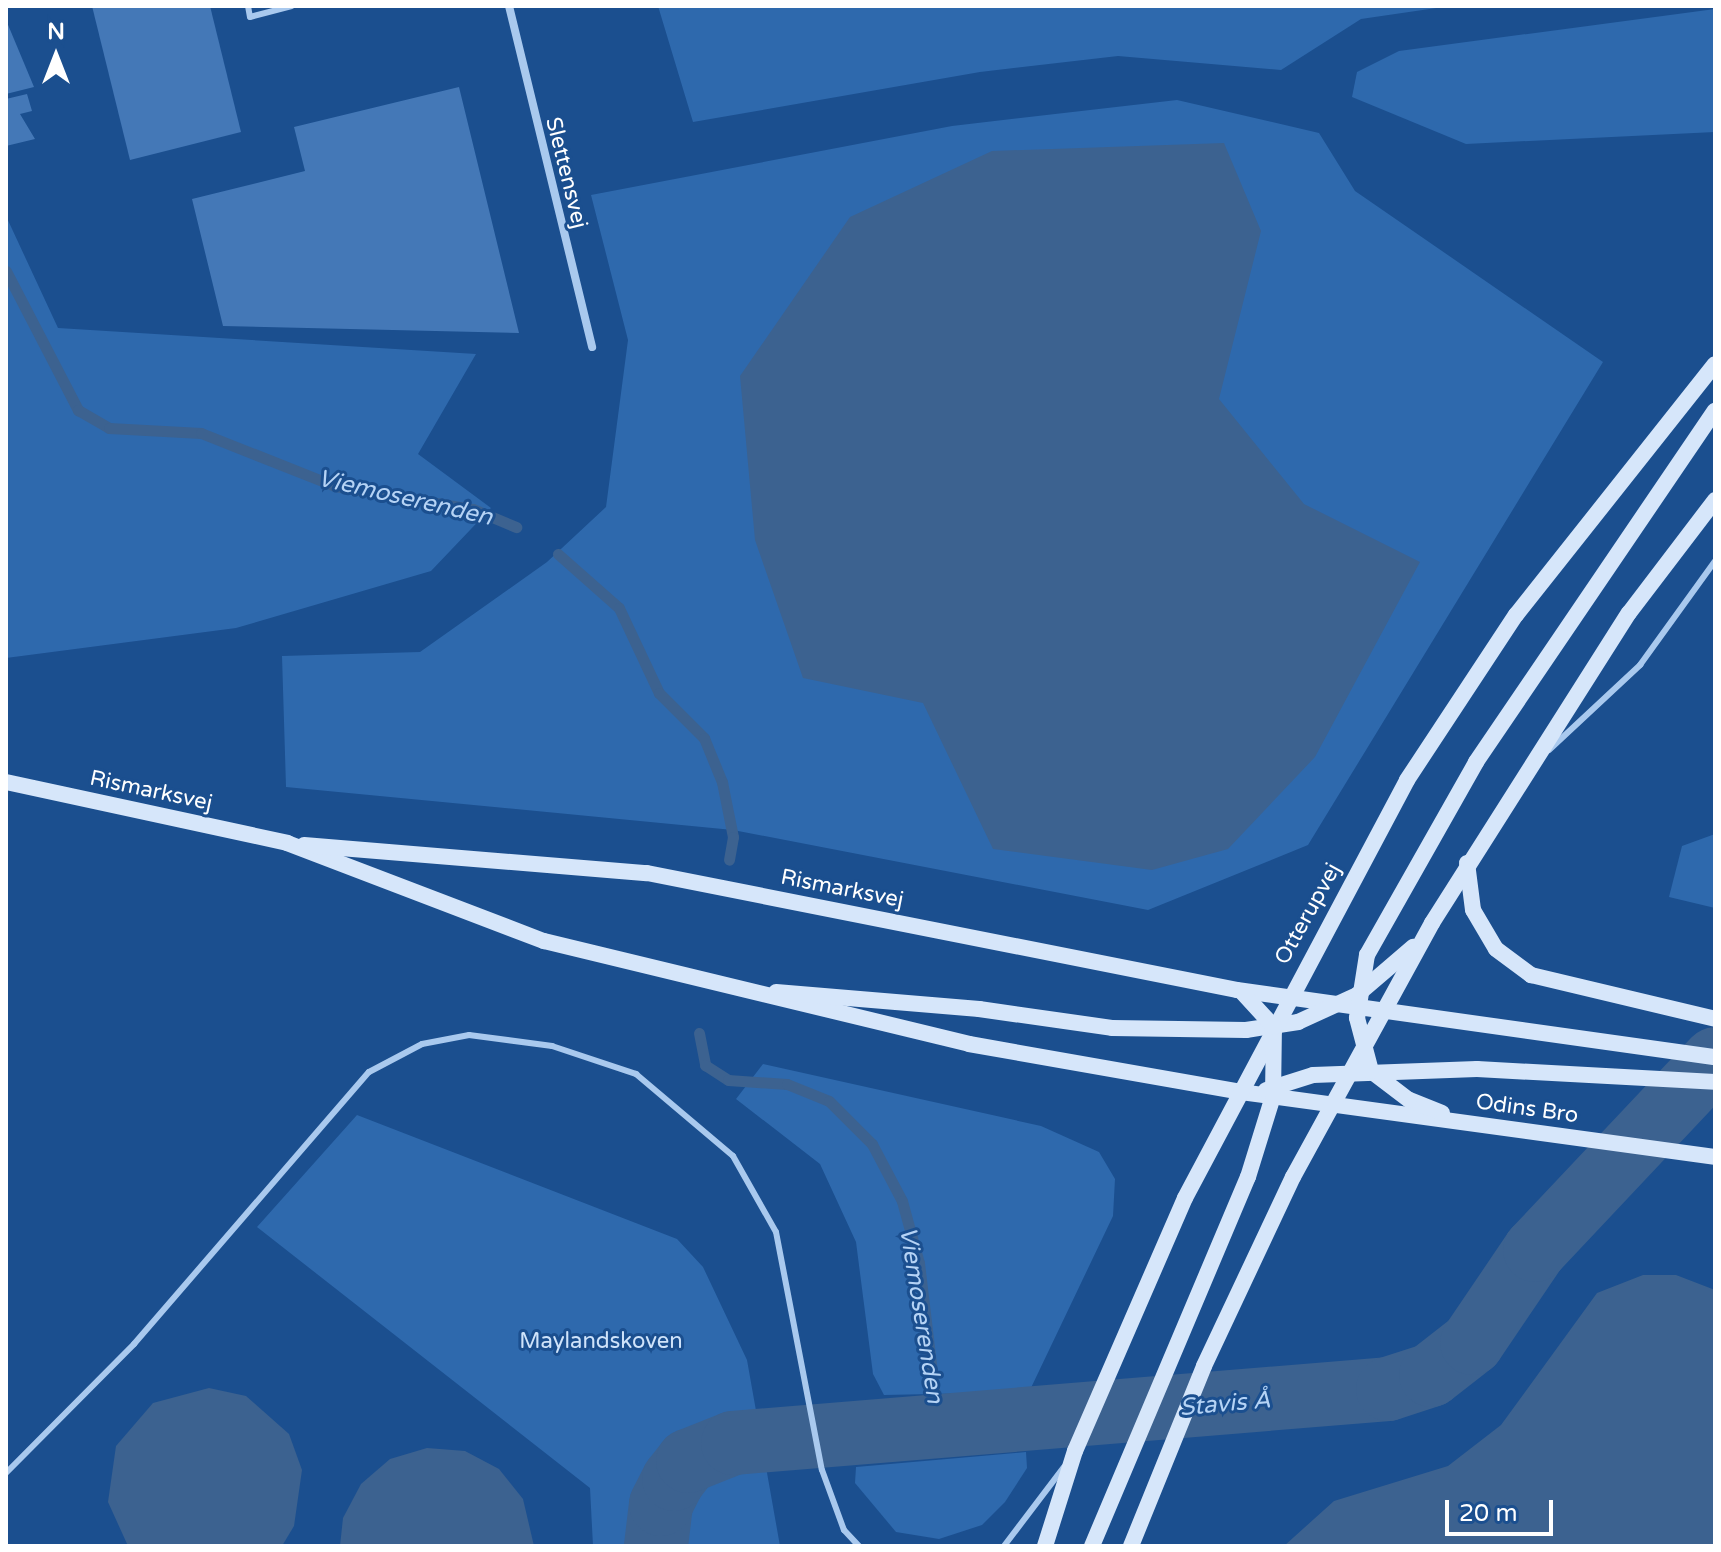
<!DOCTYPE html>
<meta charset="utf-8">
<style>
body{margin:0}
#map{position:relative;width:1721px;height:1552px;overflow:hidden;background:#1b4f8f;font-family:"Varela Round",sans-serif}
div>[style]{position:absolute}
.green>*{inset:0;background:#2e69ad}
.water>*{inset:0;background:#3c6290}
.stream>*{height:11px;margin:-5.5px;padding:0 5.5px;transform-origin:5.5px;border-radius:5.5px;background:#3c6290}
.river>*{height:64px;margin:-32px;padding:0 32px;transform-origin:32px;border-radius:32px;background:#3c6290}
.building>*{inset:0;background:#4478b7}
.lane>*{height:6px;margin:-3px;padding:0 3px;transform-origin:3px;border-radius:3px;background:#a9c9ee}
.street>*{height:8px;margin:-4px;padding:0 4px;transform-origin:4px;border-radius:4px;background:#a9c9ee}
.secondary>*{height:16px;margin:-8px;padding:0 8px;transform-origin:8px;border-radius:8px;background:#d6e6fa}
span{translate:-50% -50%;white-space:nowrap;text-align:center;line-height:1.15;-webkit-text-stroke:6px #1b4f8f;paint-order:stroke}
.street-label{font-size:22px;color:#fff}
.park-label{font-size:22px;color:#cfe3fa}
.water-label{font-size:24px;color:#b5d3f5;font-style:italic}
.frame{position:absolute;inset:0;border:8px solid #fff;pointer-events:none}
.north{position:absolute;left:16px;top:16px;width:80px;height:80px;-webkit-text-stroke:6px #1b4f8f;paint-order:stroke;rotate:0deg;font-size:22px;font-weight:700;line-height:32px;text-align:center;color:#fff}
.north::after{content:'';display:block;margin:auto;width:28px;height:36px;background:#fff;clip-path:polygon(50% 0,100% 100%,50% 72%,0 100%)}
.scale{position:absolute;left:1445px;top:1500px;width:108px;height:36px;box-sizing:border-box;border:4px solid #fff;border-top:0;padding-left:10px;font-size:24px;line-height:28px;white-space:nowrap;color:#fff;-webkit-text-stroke:6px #1b4f8f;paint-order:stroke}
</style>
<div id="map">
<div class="green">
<i style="clip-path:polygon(658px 6px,1450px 6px,1361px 19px,1281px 70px,1118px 56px,980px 72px,693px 122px)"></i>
<i style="clip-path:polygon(1715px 9px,1715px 132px,1466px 144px,1352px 97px,1357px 72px,1399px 51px)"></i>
<i style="clip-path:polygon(1177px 100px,1319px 133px,1355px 191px,1603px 362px,1308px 845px,1148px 910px,733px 830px,286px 787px,282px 656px,420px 652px,547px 562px,606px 507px,628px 340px,591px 195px,952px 126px)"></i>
<i style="clip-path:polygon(6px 216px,58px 328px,476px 354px,418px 454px,491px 508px,431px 571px,236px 628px,6px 658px)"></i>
<i style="clip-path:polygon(1715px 834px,1715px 908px,1669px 897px,1682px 846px)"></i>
<i style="clip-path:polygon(763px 1064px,1041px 1126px,1099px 1152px,1115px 1179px,1113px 1216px,1029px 1392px,884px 1395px,873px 1374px,856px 1242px,820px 1164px,736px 1099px)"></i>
<i style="clip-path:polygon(357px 1115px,677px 1239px,703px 1267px,747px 1360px,780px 1546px,593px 1546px,590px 1488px,257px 1227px)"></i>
<i style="clip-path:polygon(1026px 1452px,1027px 1468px,1005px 1502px,982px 1525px,939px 1539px,896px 1532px,855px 1483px,856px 1467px)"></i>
</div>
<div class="water">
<i style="clip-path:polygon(1224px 143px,1261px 231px,1219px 399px,1304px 504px,1420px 562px,1315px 757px,1228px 849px,1152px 870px,993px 849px,923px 703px,803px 678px,755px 540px,740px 376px,850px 217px,992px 151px)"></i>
<i style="clip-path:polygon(1643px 1275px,1676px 1275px,1715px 1290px,1715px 1546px,1284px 1546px,1334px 1501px,1448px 1466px,1501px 1425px,1597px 1293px)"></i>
<i style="clip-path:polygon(209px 1388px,246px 1396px,289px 1434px,302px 1470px,294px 1526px,282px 1546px,128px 1546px,108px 1502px,116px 1446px,153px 1403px)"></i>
<i style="clip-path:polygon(427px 1448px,465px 1451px,499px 1469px,523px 1499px,534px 1546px,340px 1546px,343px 1518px,361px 1484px,390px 1459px)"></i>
</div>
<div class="stream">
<i style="left:6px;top:271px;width:157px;rotate:62.6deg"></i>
<i style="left:78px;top:410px;width:36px;rotate:30deg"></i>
<i style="left:109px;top:428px;width:92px;rotate:3.1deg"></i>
<i style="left:201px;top:433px;width:144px;rotate:21.6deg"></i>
<i style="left:335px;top:486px;width:140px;rotate:9.5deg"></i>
<i style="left:473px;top:509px;width:47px;rotate:22.7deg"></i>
<i style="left:558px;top:554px;width:81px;rotate:41.5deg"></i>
<i style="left:619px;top:608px;width:94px;rotate:64.8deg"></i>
<i style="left:659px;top:693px;width:64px;rotate:45deg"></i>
<i style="left:704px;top:738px;width:48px;rotate:67.8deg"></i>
<i style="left:722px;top:782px;width:56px;rotate:78.7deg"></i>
<i style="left:733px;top:837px;width:23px;rotate:100deg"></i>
<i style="left:699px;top:1033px;width:33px;rotate:79deg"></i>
<i style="left:705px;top:1065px;width:27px;rotate:33deg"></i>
<i style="left:728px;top:1080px;width:59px;rotate:3.9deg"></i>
<i style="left:787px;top:1084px;width:45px;rotate:22deg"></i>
<i style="left:829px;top:1101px;width:61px;rotate:45deg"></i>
<i style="left:872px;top:1144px;width:64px;rotate:62.2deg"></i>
<i style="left:902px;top:1201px;width:64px;rotate:74.7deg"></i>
<i style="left:919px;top:1263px;width:168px;rotate:83.2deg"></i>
</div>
<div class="river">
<i style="left:656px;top:1546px;width:42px;rotate:-83.2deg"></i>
<i style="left:661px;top:1504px;width:28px;rotate:-63deg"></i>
<i style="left:674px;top:1479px;width:23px;rotate:-52deg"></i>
<i style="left:688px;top:1461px;width:48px;rotate:-21.8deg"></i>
<i style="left:733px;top:1443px;width:657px;rotate:-4.71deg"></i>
<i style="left:1388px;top:1389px;width:45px;rotate:-18deg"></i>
<i style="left:1431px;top:1375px;width:52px;rotate:-38deg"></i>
<i style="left:1472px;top:1343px;width:112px;rotate:-55.9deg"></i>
<i style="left:1535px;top:1250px;width:262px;rotate:-46.7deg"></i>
</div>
<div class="building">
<i style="clip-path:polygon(92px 6px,210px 6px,241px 132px,130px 160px)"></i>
<i style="clip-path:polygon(6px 20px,34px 87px,6px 94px)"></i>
<i style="clip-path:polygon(459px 87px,519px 333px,223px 326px,192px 199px,305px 171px,294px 127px)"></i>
<i style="clip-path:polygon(27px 94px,32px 111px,20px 114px,35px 139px,6px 146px,6px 99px)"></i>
</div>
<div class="lane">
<i style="left:248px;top:6px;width:11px;rotate:80deg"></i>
<i style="left:250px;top:17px;width:43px;rotate:-14.7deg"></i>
<i style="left:1549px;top:750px;width:125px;rotate:-43deg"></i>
<i style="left:1640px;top:665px;width:128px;rotate:-54.2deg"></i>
<i style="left:6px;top:1473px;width:182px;rotate:-45.2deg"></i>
<i style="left:134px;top:1344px;width:359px;rotate:-49.2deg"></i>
<i style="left:369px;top:1072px;width:60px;rotate:-27.8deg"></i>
<i style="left:422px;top:1044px;width:48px;rotate:-10.8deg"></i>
<i style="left:469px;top:1035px;width:84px;rotate:7.5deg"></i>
<i style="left:552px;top:1046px;width:89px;rotate:18.4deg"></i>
<i style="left:636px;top:1074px;width:127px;rotate:40.2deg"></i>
<i style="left:733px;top:1156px;width:87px;rotate:60.5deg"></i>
<i style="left:776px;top:1232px;width:242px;rotate:79.1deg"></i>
<i style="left:822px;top:1470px;width:64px;rotate:69.9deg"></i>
<i style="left:844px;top:1530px;width:22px;rotate:47deg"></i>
<i style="left:1004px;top:1546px;width:99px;rotate:-52.8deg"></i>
</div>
<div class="street">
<i style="left:509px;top:6px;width:351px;rotate:76.3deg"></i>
</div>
<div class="secondary">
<i style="left:6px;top:782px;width:288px;rotate:12.2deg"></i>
<i style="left:287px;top:843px;width:275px;rotate:20.9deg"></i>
<i style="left:544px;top:941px;width:437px;rotate:13.6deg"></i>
<i style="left:969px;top:1044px;width:276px;rotate:10deg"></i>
<i style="left:1241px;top:1092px;width:478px;rotate:7.8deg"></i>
<i style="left:304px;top:845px;width:344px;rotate:4.7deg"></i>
<i style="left:647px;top:873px;width:601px;rotate:11.22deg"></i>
<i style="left:1237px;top:990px;width:483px;rotate:8deg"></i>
<i style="left:1467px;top:863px;width:47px;rotate:82.7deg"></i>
<i style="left:1473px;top:910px;width:45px;rotate:59.5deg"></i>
<i style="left:1496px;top:949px;width:44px;rotate:36.6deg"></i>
<i style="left:1531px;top:975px;width:189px;rotate:13.4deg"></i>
<i style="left:776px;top:992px;width:204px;rotate:4.8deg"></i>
<i style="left:979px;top:1009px;width:134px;rotate:8.1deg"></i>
<i style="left:1112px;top:1028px;width:134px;rotate:0.9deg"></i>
<i style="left:1246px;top:1030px;width:53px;rotate:-8.7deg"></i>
<i style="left:1298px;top:1022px;width:65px;rotate:-24.6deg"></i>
<i style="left:1357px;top:995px;width:74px;rotate:-40.6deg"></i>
<i style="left:1266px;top:1090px;width:49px;rotate:-17.7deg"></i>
<i style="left:1313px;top:1075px;width:164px;rotate:-2.1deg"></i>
<i style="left:1477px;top:1069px;width:238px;rotate:3.1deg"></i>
<i style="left:1442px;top:1113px;width:35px;rotate:-158deg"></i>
<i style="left:1409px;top:1100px;width:48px;rotate:-142.7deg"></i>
<i style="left:1371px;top:1071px;width:55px;rotate:-104.8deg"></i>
<i style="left:1357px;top:1018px;width:64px;rotate:-81deg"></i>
<i style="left:1367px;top:955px;width:222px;rotate:-60.5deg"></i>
<i style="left:1476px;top:762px;width:425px;rotate:-55.8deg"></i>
<i style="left:1045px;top:1546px;width:100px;rotate:-72.5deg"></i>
<i style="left:1075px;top:1451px;width:276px;rotate:-66.5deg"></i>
<i style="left:1185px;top:1198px;width:473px;rotate:-62deg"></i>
<i style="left:1407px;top:780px;width:198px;rotate:-56.6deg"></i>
<i style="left:1516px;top:615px;width:320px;rotate:-51.6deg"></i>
<i style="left:1092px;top:1546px;width:401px;rotate:-67.1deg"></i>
<i style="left:1248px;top:1177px;width:85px;rotate:-72.8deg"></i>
<i style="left:1273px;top:1096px;width:69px;rotate:-89.2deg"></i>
<i style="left:1274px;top:1027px;width:46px;rotate:-132.4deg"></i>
<i style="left:1131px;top:1546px;width:194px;rotate:-67.9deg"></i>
<i style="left:1204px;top:1366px;width:209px;rotate:-64.8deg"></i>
<i style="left:1293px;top:1177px;width:290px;rotate:-61.3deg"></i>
<i style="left:1432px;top:923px;width:367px;rotate:-57.6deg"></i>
<i style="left:1629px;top:613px;width:142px;rotate:-52.7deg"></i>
</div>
<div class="street-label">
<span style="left:566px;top:173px;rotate:76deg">Slettensvej</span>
<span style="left:151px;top:791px;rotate:12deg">Rismarksvej</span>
<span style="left:842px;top:889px;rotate:11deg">Rismarksvej</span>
<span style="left:1308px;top:914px;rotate:-61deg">Otterupvej</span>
<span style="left:1527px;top:1109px;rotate:8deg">Odins Bro</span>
</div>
<div class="park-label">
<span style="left:601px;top:1342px">Maylandskoven</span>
</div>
<div class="water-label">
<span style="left:405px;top:498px;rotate:13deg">Viemoserenden</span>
<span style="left:921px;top:1315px;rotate:81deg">Viemoserenden</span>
<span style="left:1225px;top:1404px;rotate:-5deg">Stavis Å</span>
</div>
<div class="frame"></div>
<div class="north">N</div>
<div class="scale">20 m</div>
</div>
